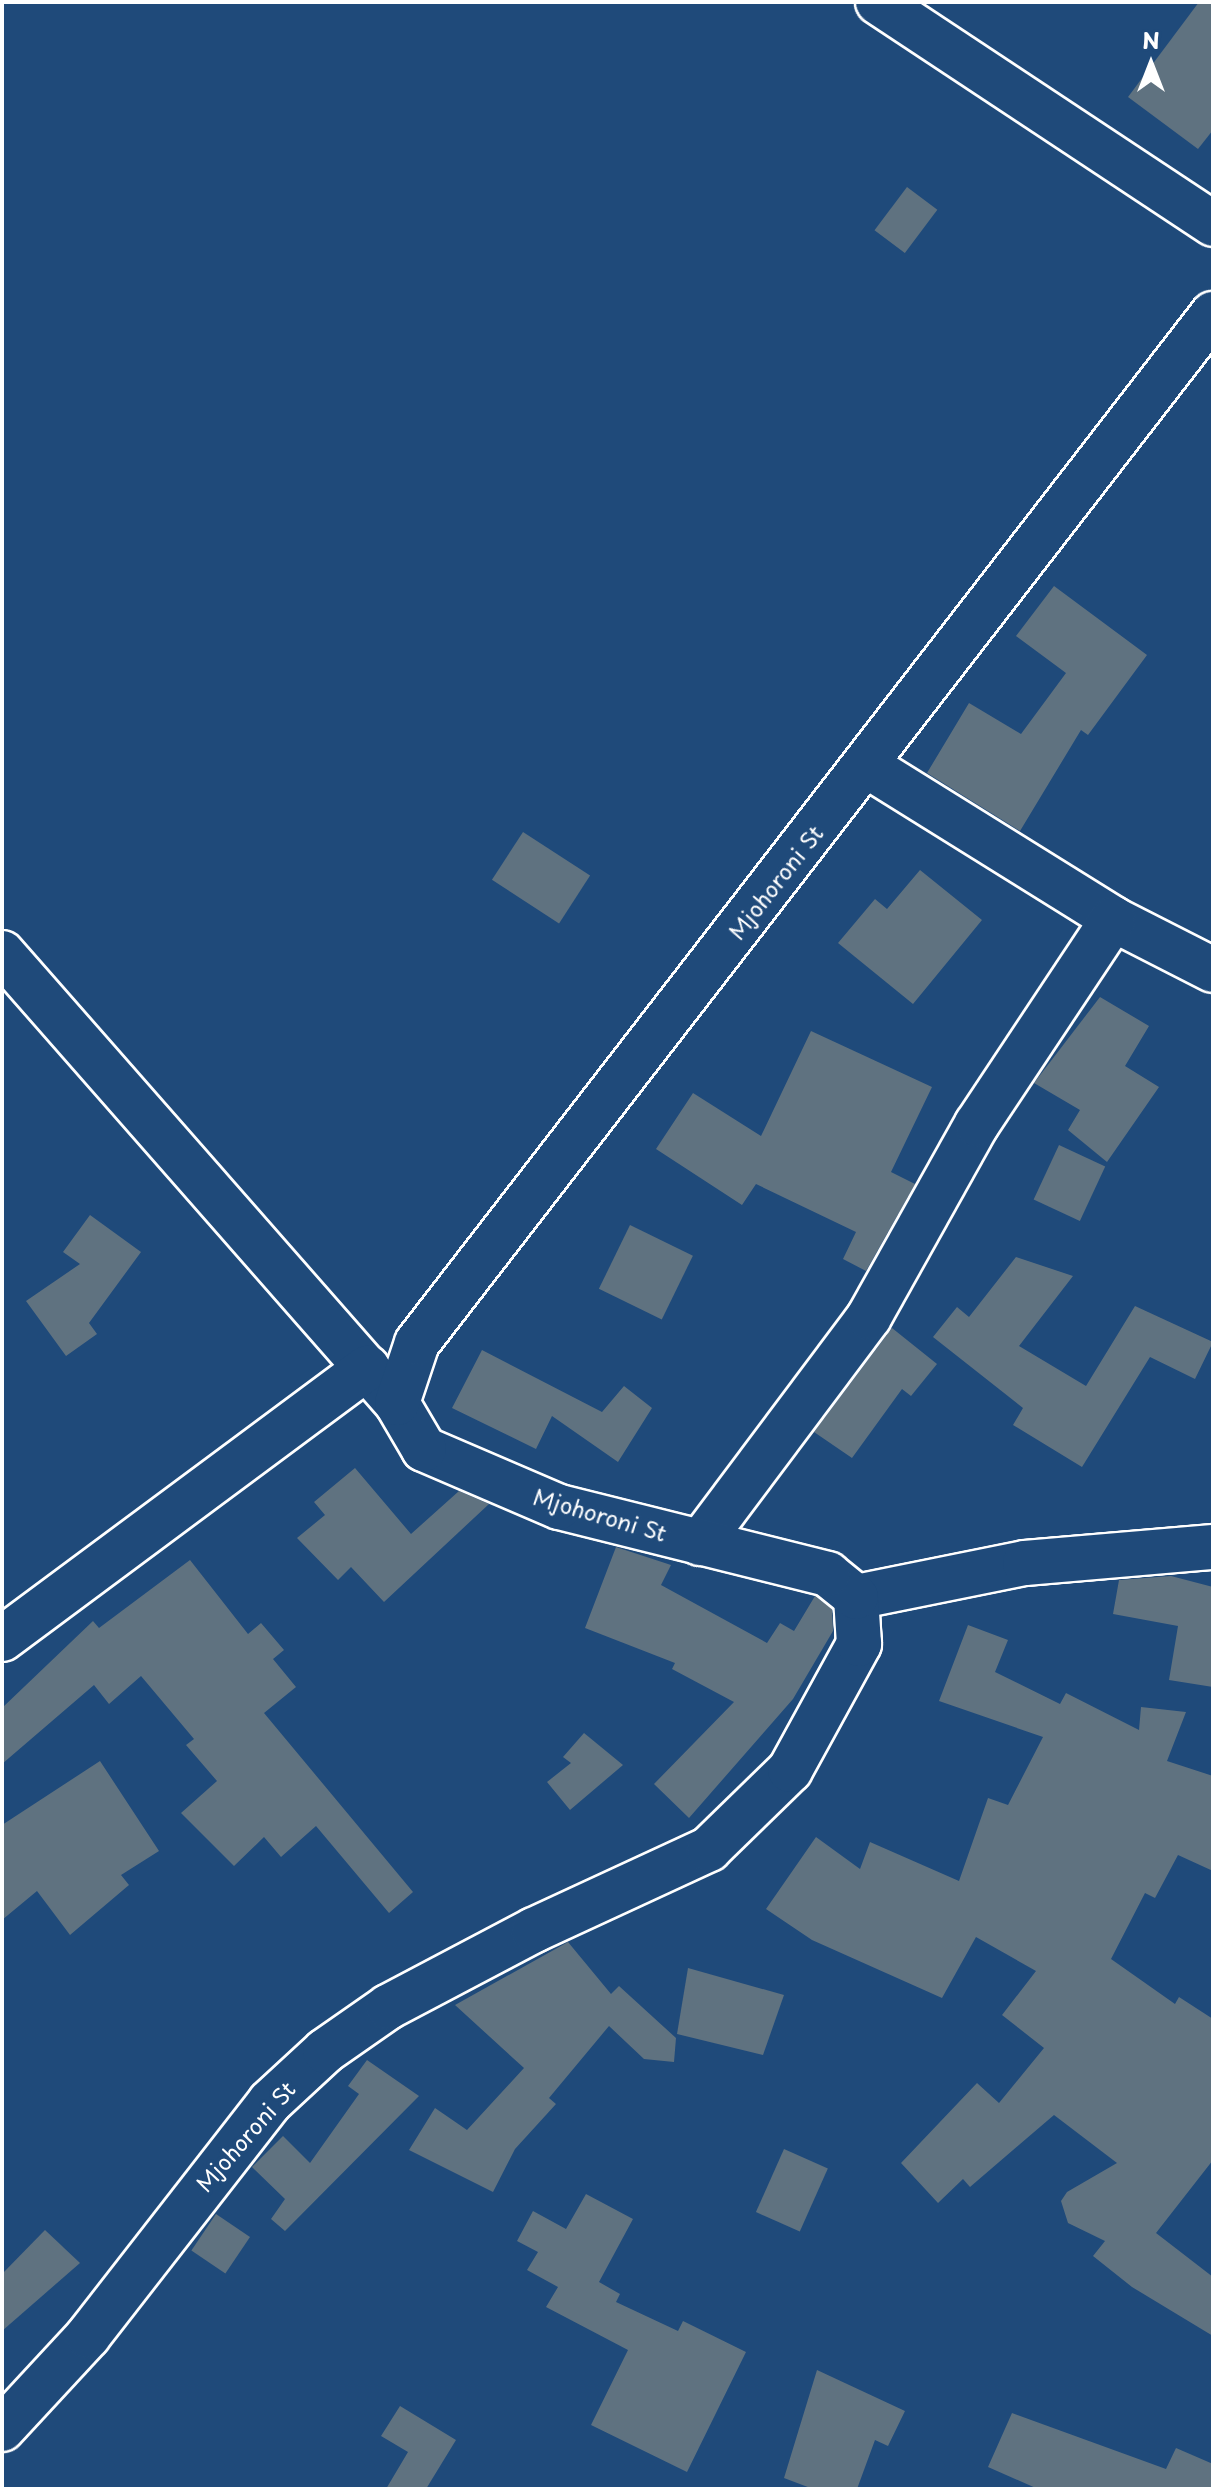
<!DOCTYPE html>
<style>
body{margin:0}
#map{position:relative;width:1215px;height:2491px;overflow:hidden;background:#1f4a7a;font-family:"Playpen Sans",sans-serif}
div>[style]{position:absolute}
.building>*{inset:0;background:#5f7280;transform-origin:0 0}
.roads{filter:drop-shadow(2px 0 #fff) drop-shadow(-2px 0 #fff) drop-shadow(0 2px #fff) drop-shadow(0 -2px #fff)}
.minor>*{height:44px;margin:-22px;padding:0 22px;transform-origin:22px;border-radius:22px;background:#1f4a7a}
span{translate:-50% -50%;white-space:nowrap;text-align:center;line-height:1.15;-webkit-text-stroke:7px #1f4a7a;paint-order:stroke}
.street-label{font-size:22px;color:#fff}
.frame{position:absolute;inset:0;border:4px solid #fff;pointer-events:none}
.north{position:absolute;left:1111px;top:24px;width:80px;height:80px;-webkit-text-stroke:6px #1f4a7a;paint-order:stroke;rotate:0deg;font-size:22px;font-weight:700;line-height:32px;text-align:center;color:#fff}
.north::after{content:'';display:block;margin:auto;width:28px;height:36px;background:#fff;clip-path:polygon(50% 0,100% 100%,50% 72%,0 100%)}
</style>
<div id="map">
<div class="building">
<i style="clip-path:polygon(1199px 2px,1213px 2px,1213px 130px,1198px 149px,1128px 97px)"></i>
<i style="left:907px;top:187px;width:38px;height:54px;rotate:37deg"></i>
<i style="clip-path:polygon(1054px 586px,1147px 655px,1088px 735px,1081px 730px,1020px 831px,927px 773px,969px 703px,1021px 734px,1066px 673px,1016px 636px)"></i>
<i style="left:523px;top:832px;width:80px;height:57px;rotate:33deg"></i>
<i style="clip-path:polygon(920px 870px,982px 920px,913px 1004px,838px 943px,875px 899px,887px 909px)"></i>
<i style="clip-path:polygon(1100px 997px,1149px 1026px,1125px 1066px,1159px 1087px,1107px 1162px,1068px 1130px,1080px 1110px,1034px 1083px)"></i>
<i style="clip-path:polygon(811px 1031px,932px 1087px,891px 1172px,915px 1184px,866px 1271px,843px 1259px,856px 1232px,756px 1184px,742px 1205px,656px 1149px,693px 1093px,761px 1136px)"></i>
<i style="left:1059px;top:1145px;width:51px;height:60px;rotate:25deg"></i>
<i style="clip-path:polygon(90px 1215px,141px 1252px,89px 1323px,97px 1334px,66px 1356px,26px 1301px,80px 1264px,63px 1252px)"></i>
<i style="left:630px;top:1225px;width:70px;height:71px;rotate:26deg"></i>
<i style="clip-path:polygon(1016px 1257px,1073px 1276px,1019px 1346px,1086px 1386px,1135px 1306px,1213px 1342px,1195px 1379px,1150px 1357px,1082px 1467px,1013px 1425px,1023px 1408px,933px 1337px,957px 1307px,969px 1317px)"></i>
<i style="clip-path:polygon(892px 1328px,937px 1364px,911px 1396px,902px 1389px,852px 1458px,814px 1432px)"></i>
<i style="clip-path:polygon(482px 1350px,602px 1412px,624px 1386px,652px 1408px,618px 1462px,552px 1416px,536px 1449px,452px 1408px)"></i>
<i style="clip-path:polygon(355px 1468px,411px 1534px,459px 1491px,489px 1504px,384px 1602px,351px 1567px,338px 1580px,297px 1538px,325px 1515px,314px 1502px)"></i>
<i style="clip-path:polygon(616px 1547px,671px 1565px,661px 1585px,767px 1643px,780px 1623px,794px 1631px,815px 1596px,832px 1609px,833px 1631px,793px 1699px,689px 1818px,654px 1784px,734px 1702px,672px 1669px,675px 1663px,585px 1628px)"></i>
<i style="clip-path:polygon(190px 1560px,248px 1634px,261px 1623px,284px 1650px,273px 1659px,296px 1687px,264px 1713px,413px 1892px,389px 1913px,316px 1826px,281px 1857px,264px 1837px,234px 1866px,181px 1813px,217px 1781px,186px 1745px,194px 1739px,141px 1676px,109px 1704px,94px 1685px,2px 1764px,2px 1708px,93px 1621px,99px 1628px)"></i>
<i style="clip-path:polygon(1171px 1576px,1213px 1587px,1213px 1687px,1169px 1680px,1178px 1626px,1113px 1614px,1119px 1580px)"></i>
<i style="clip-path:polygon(968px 1625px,1008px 1640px,995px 1672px,1060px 1704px,1066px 1693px,1139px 1730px,1141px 1707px,1186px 1712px,1167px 1761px,1213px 1776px,1213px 1871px,1178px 1855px,1155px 1898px,1145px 1893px,1111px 1959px,1175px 2004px,1179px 1997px,1213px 2019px,1213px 2160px,1156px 2233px,1213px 2277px,1213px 2336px,1132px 2287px,1093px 2256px,1105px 2241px,1068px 2223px,1061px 2201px,1067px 2192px,1117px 2163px,1054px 2115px,970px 2187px,963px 2179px,938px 2203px,901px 2163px,977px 2083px,999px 2103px,1044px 2048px,1002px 2015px,1036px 1971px,976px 1937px,942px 1998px,812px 1940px,766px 1909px,816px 1837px,860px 1869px,870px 1842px,959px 1881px,988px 1798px,1008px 1805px,1043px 1737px,939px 1701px)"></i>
<i style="clip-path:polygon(584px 1733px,623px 1765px,570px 1810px,547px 1782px,571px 1763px,563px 1757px)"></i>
<i style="clip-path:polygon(100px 1761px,159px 1851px,121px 1875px,129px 1885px,70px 1935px,37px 1891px,2px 1920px,2px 1825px)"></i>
<i style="clip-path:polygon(568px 1942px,611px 1994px,619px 1986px,676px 2038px,674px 2062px,644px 2059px,609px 2026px,549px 2098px,556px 2104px,515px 2149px,493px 2192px,409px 2150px,435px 2108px,467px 2130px,524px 2068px,455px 2005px)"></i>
<i style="clip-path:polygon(688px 1968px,784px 1995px,763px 2055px,677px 2034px)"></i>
<i style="clip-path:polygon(367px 2060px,419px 2096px,285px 2231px,271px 2219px,285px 2199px,252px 2167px,283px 2136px,310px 2163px,359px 2094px,348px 2086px)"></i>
<i style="left:784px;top:2149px;width:48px;height:69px;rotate:24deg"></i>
<i style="clip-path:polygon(586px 2194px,633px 2219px,599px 2282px,620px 2294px,616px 2302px,678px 2331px,683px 2321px,746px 2352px,687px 2472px,591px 2425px,628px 2350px,546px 2307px,558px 2287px,527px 2270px,538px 2252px,517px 2241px,533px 2211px,566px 2229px)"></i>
<i style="left:216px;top:2214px;width:41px;height:44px;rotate:34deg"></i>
<i style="clip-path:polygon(45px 2230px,80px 2263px,2px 2331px,2px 2274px)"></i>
<i style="clip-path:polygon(817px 2370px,905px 2411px,888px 2446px,875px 2440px,857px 2489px,813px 2489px,784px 2478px)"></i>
<i style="clip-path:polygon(400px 2406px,456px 2440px,426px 2489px,386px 2489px,408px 2452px,381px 2436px)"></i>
<i style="clip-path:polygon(1012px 2413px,1166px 2469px,1176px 2448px,1213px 2464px,1213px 2489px,1038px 2489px,988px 2467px)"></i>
</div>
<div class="roads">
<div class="minor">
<i style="left:878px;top:2px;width:402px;rotate:33.5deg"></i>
<i style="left:866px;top:765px;width:291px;rotate:31.9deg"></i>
<i style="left:1113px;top:919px;width:112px;rotate:27deg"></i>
<i style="left:2px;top:953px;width:599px;rotate:48.72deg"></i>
<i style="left:700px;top:1543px;width:282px;rotate:-53.2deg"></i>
<i style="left:869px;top:1317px;width:221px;rotate:-60.8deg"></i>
<i style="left:977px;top:1124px;width:246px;rotate:-56.4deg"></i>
<i style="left:856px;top:1597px;width:172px;rotate:-11.4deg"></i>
<i style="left:1025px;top:1563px;width:189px;rotate:-4.9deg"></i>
<i style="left:2px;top:1639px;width:455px;rotate:-36.6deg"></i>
<i style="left:2px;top:2429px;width:127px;rotate:-47.2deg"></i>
<i style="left:88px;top:2336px;width:296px;rotate:-52.1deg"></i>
<i style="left:270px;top:2102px;width:75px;rotate:-42.8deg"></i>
<i style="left:325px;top:2051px;width:77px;rotate:-34.9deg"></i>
<i style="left:388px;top:2007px;width:165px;rotate:-27.8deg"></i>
<i style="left:534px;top:1930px;width:193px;rotate:-24.8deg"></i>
<i style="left:709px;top:1849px;width:113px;rotate:-44.3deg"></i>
<i style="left:790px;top:1770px;width:144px;rotate:-61.3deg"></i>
<i style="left:859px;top:1644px;width:47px;rotate:-93.7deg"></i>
<i style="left:856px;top:1597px;width:36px;rotate:-141deg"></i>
<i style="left:828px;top:1574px;width:277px;rotate:-166deg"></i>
<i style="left:559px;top:1507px;width:147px;rotate:-156.8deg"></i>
<i style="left:424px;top:1449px;width:53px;rotate:-120.4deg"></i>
<i style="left:397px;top:1403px;width:63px;rotate:-71.6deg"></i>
<i style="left:417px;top:1343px;width:1301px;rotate:-52.28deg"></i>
</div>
</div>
<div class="street-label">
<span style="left:775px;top:882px;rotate:-52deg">Mjohoroni St</span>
<span style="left:600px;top:1514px;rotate:16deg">Mjohoroni St</span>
<span style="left:245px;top:2136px;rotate:-49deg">Mjohoroni St</span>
</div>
<div class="frame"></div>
<div class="north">N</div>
</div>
